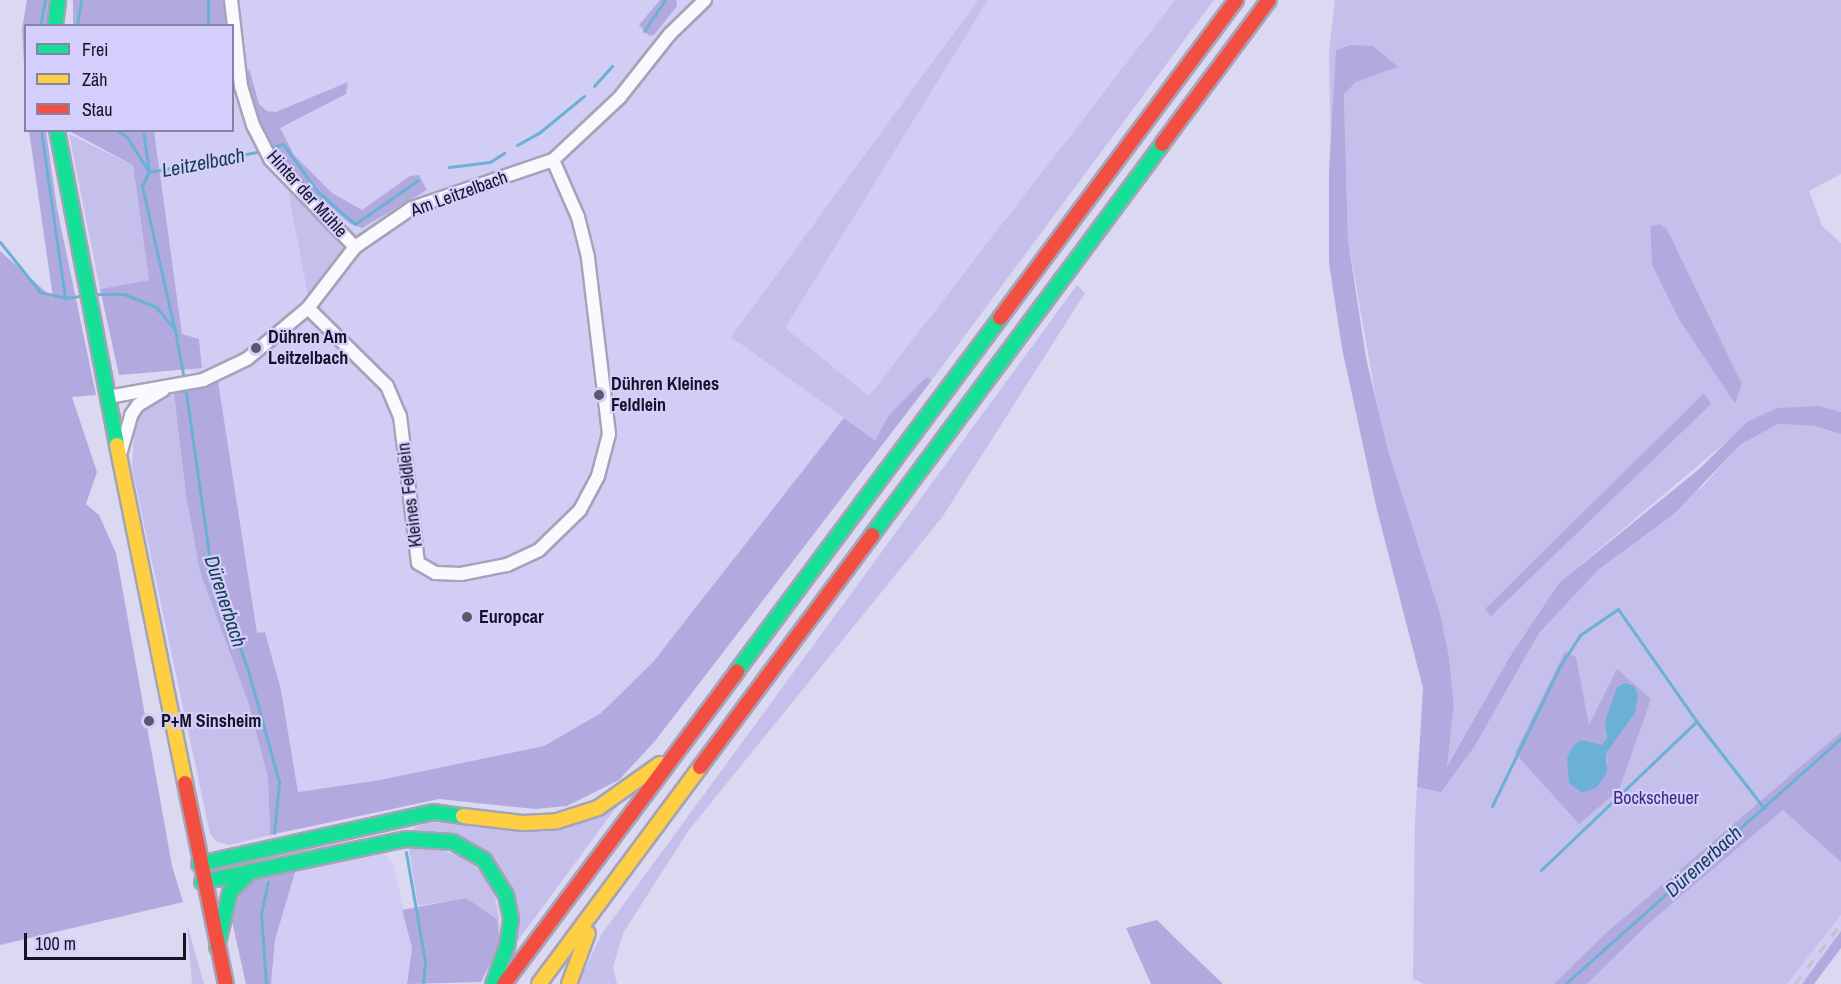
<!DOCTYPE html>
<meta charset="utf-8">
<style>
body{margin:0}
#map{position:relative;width:1841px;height:984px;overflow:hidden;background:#dbd8f2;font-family:"Archivo Narrow",sans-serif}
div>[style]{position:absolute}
.built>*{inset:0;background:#d1cdf5}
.green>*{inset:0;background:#c5c0eb}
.forest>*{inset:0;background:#b2aadf;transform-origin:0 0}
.water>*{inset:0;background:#6bb0d5}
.stream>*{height:3px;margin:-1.5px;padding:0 1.5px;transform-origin:1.5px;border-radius:1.5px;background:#6bb0d5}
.roads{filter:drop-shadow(2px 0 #a5a3b8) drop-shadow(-2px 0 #a5a3b8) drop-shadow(0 2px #a5a3b8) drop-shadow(0 -2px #a5a3b8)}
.street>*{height:12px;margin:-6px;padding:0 6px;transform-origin:6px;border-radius:6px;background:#faf9fd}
.fast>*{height:14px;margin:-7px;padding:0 7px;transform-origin:7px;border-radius:7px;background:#16e098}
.slow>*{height:14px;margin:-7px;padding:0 7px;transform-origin:7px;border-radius:7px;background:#ffcf43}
.jam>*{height:14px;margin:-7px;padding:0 7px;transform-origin:7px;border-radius:7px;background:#f24e42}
.rail>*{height:3px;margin-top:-1.5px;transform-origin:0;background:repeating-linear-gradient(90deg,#c3c2c9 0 10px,transparent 0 20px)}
.dots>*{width:16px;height:16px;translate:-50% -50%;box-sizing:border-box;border:3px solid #d3cefc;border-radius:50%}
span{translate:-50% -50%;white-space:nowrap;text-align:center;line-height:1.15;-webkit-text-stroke:4.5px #d3cefc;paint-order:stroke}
.street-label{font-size:18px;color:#161327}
.poi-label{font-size:18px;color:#161327;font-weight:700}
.left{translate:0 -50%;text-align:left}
.park-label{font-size:18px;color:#3f2880}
.water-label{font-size:20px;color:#143e50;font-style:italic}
.legend{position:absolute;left:24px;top:24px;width:210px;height:108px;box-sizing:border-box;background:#d3cefc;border:2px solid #8783a7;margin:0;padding:8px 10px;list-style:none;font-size:18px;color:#161327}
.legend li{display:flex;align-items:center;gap:12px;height:30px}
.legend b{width:30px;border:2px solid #8783a7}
.scale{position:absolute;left:24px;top:933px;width:162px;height:27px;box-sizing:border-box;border:3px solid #161327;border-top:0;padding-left:8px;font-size:18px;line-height:21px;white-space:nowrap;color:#161327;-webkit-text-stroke:4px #d3cefc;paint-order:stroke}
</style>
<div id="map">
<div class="built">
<i style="clip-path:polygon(227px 0,978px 0,731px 337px,844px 418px,653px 662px,601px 713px,544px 746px,380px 780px,298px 792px,281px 690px,265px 632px,257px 634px,218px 381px,185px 369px,202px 368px,199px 339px,182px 334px,154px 131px,232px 130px,235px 82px)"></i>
<i style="clip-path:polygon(988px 0,1175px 0,869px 396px,784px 328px)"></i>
<i style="clip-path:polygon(384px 853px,394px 866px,412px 948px,407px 984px,271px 984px,275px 940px,296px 869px)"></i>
<i style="clip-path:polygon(1841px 915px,1841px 931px,1802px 984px,1787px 984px)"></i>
</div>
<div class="green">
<i style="clip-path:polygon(978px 0,988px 0,785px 328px,869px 396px,1175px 0,1214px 0,932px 380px,926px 377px,889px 415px,875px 440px,731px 337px)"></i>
<i style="clip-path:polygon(evenodd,1335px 0,1841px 0,1841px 174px,1809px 191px,1822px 226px,1841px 243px,1841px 412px,1819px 406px,1726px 442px,1559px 583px,1512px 653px,1446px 767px,1454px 705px,1449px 658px,1421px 560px,1443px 781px,1562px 593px,1703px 486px,1740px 445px,1778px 424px,1814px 426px,1841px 434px,1841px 915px,1787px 984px,1424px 984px,1413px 979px,1415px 818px,1417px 787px,1422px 788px,1427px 678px,1333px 263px,1329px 51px,1335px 0,1339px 49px,1397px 67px,1355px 82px,1344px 94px,1348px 240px,1380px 421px,1364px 363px,1345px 254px,1339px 49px,1335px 0,1659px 224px,1667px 229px,1742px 384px,1735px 404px,1678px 318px,1652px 265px,1650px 228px,1659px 224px,1335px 0,1705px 393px,1710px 404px,1491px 615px,1705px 393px)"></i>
<i style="clip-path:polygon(69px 134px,133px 165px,149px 280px,100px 289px)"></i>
<i style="clip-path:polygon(288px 191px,337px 238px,342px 249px,340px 258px,308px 295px)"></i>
<i style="clip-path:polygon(1077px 285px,1085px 293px,943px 516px,689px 830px,623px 933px,613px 967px,617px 984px,578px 984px,601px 935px)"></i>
<i style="clip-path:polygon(174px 394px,186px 496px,200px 572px,248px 702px,268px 778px,270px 835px,230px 845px,217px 842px,210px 834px,132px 468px,135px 416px,150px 402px)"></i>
<i style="clip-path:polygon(620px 802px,514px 946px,504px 874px,413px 828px,429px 822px,526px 829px)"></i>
<i style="clip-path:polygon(424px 845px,467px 858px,492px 885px,499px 916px,500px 944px,467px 898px,418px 906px,409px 849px)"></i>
<i style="clip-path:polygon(187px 924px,204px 984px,192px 984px)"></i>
</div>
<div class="forest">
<i style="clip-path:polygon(27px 0,49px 0,46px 25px,26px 26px,26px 98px,22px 29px)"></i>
<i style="left:73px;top:0;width:154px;height:27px"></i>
<i style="clip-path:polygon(660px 0,676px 0,677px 6px,654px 35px,649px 36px,639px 25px)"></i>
<i style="clip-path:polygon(1351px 45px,1373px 46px,1398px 67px,1356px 82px,1344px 94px,1348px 240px,1366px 358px,1387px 447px,1440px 614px,1449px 657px,1454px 705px,1447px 766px,1512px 653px,1559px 583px,1698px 470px,1747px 422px,1777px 408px,1819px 406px,1841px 412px,1841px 434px,1814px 426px,1778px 424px,1740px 445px,1675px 513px,1598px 570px,1539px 633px,1474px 747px,1441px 792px,1417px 787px,1423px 688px,1377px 510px,1342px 348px,1329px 263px,1329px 171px,1336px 50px)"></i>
<i style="clip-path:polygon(249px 68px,259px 104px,267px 111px,276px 112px,348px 82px,346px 94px,280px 128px,294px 155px,332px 193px,362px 210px,410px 176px,419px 175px,427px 190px,362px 228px,351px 224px,300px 184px,277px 156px,251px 104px,246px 83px)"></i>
<i style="clip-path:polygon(29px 131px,46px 131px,57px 208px,96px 395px,72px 397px,97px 472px,86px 504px,99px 515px,116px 553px,172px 866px,183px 902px,0 945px,0 251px,53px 298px)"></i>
<i style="clip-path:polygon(69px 131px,154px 131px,182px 334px,199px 339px,202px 368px,119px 375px,100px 289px,149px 280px,133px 165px)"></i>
<i style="clip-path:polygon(1659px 224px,1667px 229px,1742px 384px,1735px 404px,1678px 318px,1652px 265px,1650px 227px)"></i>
<i style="clip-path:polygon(926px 377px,932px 380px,655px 741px,619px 780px,567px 806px,535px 809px,439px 799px,270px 835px,268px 778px,248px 702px,200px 572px,186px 496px,174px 394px,218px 381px,257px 633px,265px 632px,281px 690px,298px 792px,380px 780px,544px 746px,601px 713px,653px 662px,844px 418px,875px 440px,889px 415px)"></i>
<i style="clip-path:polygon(1704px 393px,1711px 404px,1491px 616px,1485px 609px)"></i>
<i style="clip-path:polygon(evenodd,1565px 651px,1576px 657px,1589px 725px,1617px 669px,1651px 699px,1619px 790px,1579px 824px,1515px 753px,1565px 651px,1638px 702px,1606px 753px,1608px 761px,1597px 787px,1582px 793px,1607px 739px,1605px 733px,1638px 702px)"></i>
<i style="clip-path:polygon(1841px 732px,1841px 862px,1783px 810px,1649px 923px,1587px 984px,1554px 984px,1606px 933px)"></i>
<i style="clip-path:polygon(296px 869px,275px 940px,271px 984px,246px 984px,232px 921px,241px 889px,249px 882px)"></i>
<i style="clip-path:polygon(466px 898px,497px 919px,500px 944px,481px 982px,407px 984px,412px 948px,402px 910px)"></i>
<i style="clip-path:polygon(1157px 920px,1173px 936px,1223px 984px,1151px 984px,1126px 928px)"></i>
<i style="clip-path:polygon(1841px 931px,1841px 948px,1814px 984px,1802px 984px)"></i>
</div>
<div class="water">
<i style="clip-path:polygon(1625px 683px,1634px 686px,1638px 694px,1635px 713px,1606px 753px,1607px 772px,1597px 787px,1582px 793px,1569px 783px,1567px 759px,1573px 746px,1581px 740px,1602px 745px,1607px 739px,1605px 722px,1617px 687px)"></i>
</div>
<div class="stream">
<i style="left:40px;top:26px;width:26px;rotate:-79deg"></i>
<i style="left:77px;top:26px;width:26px;rotate:-81deg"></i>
<i style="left:208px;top:26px;width:26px;rotate:-90deg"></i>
<i style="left:644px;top:31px;width:37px;rotate:-56deg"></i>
<i style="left:594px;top:86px;width:27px;rotate:-48deg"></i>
<i style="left:41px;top:130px;width:170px;rotate:81.9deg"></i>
<i style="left:65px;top:298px;width:15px;rotate:-8deg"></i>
<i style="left:116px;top:130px;width:13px;rotate:32deg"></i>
<i style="left:127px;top:137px;width:41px;rotate:57.8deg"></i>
<i style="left:149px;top:172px;width:16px;rotate:117deg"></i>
<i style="left:142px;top:186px;width:145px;rotate:77.2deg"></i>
<i style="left:143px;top:130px;width:42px;rotate:81.9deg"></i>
<i style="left:149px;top:172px;width:110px;rotate:-10.5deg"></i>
<i style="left:517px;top:145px;width:26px;rotate:-29deg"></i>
<i style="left:540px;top:132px;width:57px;rotate:-39.3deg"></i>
<i style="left:273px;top:147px;width:10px;rotate:-17deg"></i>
<i style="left:283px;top:144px;width:58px;rotate:54.1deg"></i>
<i style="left:317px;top:191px;width:50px;rotate:41deg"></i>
<i style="left:355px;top:224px;width:77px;rotate:-34.9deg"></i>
<i style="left:449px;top:167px;width:41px;rotate:-7deg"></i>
<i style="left:490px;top:162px;width:17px;rotate:-33deg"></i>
<i style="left:0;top:242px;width:64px;rotate:51.3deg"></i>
<i style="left:40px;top:292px;width:26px;rotate:13deg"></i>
<i style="left:95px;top:294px;width:29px"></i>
<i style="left:124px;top:294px;width:35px;rotate:22deg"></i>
<i style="left:156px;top:307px;width:30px;rotate:50deg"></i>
<i style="left:175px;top:330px;width:50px;rotate:79.6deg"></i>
<i style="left:185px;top:385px;width:185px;rotate:81.9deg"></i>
<i style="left:211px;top:568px;width:109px;rotate:70.1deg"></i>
<i style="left:248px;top:670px;width:116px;rotate:74.5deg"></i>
<i style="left:279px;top:782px;width:51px;rotate:95.6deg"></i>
<i style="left:1492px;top:806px;width:156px;rotate:-64.1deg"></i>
<i style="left:1560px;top:666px;width:37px;rotate:-57deg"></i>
<i style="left:1580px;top:635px;width:46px;rotate:-34.4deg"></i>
<i style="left:1618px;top:609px;width:138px;rotate:55deg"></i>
<i style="left:1697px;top:722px;width:109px;rotate:52.1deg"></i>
<i style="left:406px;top:852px;width:112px;rotate:80.2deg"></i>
<i style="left:425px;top:962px;width:22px;rotate:95deg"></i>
<i style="left:1541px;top:870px;width:214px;rotate:-43.7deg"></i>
<i style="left:266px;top:984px;width:70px;rotate:-94.1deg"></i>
<i style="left:261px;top:914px;width:33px;rotate:-78deg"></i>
<i style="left:1565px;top:984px;width:370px;rotate:-41.7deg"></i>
</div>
<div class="roads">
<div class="street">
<i style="left:231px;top:0;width:87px;rotate:83.4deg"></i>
<i style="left:241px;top:86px;width:41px;rotate:72.9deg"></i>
<i style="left:253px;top:125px;width:39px;rotate:63deg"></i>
<i style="left:271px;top:160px;width:121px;rotate:46deg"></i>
<i style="left:308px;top:308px;width:111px;rotate:44.6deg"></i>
<i style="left:387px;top:386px;width:33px;rotate:67deg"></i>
<i style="left:400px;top:416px;width:148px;rotate:83deg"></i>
<i style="left:418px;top:563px;width:20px;rotate:30deg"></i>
<i style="left:435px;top:573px;width:26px;rotate:2deg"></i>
<i style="left:461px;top:574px;width:47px;rotate:-11.1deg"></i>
<i style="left:507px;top:565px;width:35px;rotate:-25deg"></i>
<i style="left:539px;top:550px;width:57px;rotate:-44.3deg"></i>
<i style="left:580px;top:510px;width:38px;rotate:-62deg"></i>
<i style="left:598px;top:476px;width:43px;rotate:-75.3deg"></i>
<i style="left:609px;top:434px;width:178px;rotate:-96.8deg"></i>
<i style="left:588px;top:257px;width:41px;rotate:-104deg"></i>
<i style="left:578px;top:217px;width:62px;rotate:-113.7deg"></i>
<i style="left:108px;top:397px;width:97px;rotate:-10.1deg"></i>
<i style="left:203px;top:380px;width:49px;rotate:-25.5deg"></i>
<i style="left:247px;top:359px;width:80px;rotate:-39.9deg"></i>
<i style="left:308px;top:308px;width:77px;rotate:-52.4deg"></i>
<i style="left:355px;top:247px;width:69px;rotate:-34.4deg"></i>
<i style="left:412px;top:208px;width:149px;rotate:-18.8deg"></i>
<i style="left:553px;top:160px;width:92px;rotate:-43.2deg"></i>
<i style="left:620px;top:97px;width:80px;rotate:-51.6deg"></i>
<i style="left:670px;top:34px;width:49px;rotate:-44.2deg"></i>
<i style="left:121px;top:451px;width:37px;rotate:-74deg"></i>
<i style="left:131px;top:415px;width:12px;rotate:-55deg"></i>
<i style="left:138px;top:405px;width:29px;rotate:-31deg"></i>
</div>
<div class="fast">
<i style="left:55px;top:26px;width:26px;rotate:-83deg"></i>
<i style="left:57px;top:130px;width:321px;rotate:79.2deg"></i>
<i style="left:872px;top:535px;width:487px;rotate:-53.4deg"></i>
<i style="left:737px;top:671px;width:440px;rotate:-53.3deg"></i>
<i style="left:199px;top:864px;width:240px;rotate:-12.5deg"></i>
<i style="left:433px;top:812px;width:30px;rotate:8deg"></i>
<i style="left:202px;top:882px;width:208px;rotate:-11.9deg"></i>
<i style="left:406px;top:839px;width:47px;rotate:3.7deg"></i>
<i style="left:453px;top:842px;width:36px;rotate:30deg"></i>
<i style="left:484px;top:860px;width:41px;rotate:57.8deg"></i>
<i style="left:506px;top:895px;width:25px;rotate:78deg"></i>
<i style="left:511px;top:919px;width:27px;rotate:98deg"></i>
<i style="left:507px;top:946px;width:40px;rotate:110.2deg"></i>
<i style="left:217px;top:947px;width:57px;rotate:-76.7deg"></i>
<i style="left:230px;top:892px;width:25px;rotate:-45deg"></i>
</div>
<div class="slow">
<i style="left:117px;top:445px;width:345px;rotate:78.6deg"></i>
<i style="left:463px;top:816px;width:60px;rotate:6.7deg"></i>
<i style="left:523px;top:823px;width:34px;rotate:-3deg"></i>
<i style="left:557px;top:821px;width:43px;rotate:-17.6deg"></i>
<i style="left:598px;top:808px;width:76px;rotate:-35.4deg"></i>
<i style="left:539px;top:984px;width:270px;rotate:-53.4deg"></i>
<i style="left:569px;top:984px;width:54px;rotate:-69.6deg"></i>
</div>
<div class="jam">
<i style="left:1162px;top:144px;width:179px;rotate:-53.4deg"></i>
<i style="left:1000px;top:318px;width:396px;rotate:-53.4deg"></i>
<i style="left:700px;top:767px;width:289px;rotate:-53.4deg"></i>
<i style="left:185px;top:783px;width:205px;rotate:78.5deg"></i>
<i style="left:504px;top:984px;width:390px;rotate:-53.3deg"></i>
</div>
</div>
<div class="rail">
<i style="left:1795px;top:984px;width:76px;rotate:-52.5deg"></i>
</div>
<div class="dots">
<i style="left:256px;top:348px;background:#5b586e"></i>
<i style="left:599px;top:395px;background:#5b586e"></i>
<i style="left:467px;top:617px;background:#5b586e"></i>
<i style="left:149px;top:721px;background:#5b586e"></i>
</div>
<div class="street-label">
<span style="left:307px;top:194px;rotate:48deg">Hinter der Mühle</span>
<span style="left:459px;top:194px;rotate:-20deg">Am Leitzelbach</span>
<span style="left:410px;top:495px;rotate:-97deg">Kleines Feldlein</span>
</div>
<div class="poi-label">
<span class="left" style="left:268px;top:348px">Dühren Am<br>Leitzelbach</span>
<span class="left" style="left:611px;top:395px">Dühren Kleines<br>Feldlein</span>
<span class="left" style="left:479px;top:617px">Europcar</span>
<span class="left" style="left:161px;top:721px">P+M Sinsheim</span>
</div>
<div class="park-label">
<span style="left:1656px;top:798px">Bockscheuer</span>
</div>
<div class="water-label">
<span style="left:203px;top:162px;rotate:-11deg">Leitzelbach</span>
<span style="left:226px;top:601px;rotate:72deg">Dürenerbach</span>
<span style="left:1703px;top:861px;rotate:-42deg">Dürenerbach</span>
</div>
<ul class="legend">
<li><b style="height:8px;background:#16e098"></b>Frei</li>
<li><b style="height:8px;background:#ffcf43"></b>Zäh</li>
<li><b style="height:8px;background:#f24e42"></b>Stau</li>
</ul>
<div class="scale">100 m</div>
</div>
